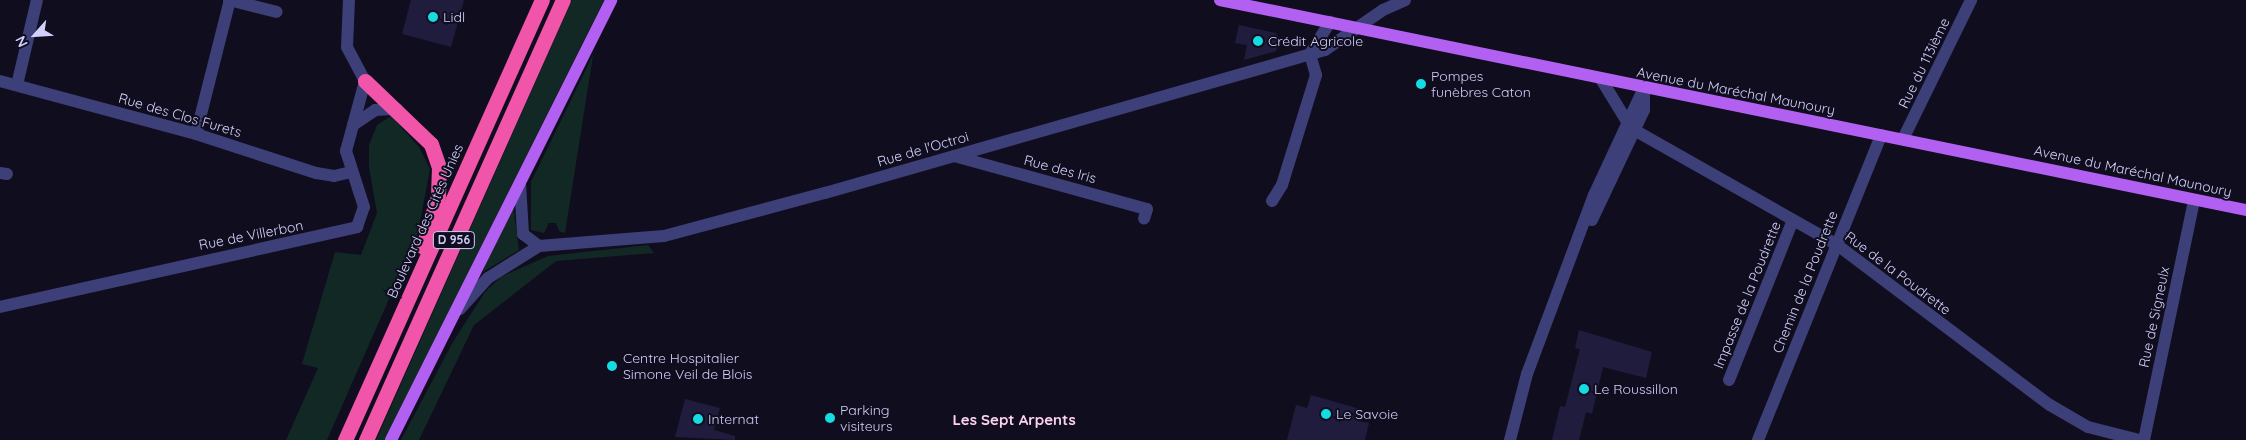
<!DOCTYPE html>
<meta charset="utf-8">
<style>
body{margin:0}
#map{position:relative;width:2246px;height:440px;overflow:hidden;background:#100e1e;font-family:Quicksand,sans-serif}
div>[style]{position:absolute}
.green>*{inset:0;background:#122825}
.building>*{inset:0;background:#201c3d}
.street>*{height:12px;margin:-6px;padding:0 6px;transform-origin:6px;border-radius:6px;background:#3d3f79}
.primary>*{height:12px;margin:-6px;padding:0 6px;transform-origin:6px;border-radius:6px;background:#b160f1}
.highway>*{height:15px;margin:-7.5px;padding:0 7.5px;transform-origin:7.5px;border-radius:7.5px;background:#f055aa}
.dots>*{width:14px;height:14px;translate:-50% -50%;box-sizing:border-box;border:2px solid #100e1e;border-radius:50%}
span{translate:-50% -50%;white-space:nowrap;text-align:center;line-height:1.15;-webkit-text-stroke:4px #100e1e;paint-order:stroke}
.shield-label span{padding:1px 4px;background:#100e1e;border:1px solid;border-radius:4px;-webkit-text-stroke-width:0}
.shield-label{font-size:12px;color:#d1cffb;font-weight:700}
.poi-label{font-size:14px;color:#d1cffb}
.left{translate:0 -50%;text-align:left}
.street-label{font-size:14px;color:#d1cffb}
.neighbourhood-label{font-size:15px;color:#fbd1ef;font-weight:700}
.north{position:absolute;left:10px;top:10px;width:50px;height:50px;-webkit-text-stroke:4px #100e1e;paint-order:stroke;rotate:244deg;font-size:14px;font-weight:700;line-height:20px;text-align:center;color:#d1cffb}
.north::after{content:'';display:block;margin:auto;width:18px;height:22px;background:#d1cffb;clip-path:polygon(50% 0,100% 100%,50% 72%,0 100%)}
</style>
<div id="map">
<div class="green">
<i style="clip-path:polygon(572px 0,604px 0,385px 440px,376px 440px)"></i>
<i style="clip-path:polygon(593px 55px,565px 233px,559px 231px,556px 223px,549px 223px,544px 233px,531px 230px,531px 182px)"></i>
<i style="clip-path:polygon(391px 116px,419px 147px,430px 169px,418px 233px,327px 440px,286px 440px,318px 368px,302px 364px,335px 252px,361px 255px,377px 213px,369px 167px,369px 145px,377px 125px)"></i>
<i style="clip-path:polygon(513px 205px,519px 250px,483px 272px,485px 265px)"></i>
<i style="clip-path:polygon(648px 245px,654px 253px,556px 261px,474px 325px,419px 440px,401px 440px,453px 342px,485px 292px,501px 277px,548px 256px)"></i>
</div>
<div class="building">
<i style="clip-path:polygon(411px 0,464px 0,451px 47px,402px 34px)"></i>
<i style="clip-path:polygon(1239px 25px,1276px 33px,1280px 39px,1276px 51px,1244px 60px,1247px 45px,1235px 43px)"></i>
<i style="clip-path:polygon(1579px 330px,1652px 352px,1646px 378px,1603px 367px,1592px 414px,1586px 412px,1579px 440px,1552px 440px,1560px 406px,1565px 407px,1580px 349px,1575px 348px)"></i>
<i style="clip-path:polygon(1311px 395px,1360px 409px,1357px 421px,1369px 423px,1365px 440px,1287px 440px,1296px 405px,1307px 408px)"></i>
<i style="clip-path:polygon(685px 399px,720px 408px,714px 430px,735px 436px,735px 440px,675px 437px)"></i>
</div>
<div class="street">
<i style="left:229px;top:0;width:49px;rotate:14deg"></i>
<i style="left:1310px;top:54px;width:38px;rotate:-58deg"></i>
<i style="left:1601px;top:79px;width:48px;rotate:58.6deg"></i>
<i style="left:0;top:81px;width:203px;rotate:15.1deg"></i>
<i style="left:196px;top:134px;width:126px;rotate:18deg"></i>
<i style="left:316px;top:173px;width:18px;rotate:9deg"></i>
<i style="left:334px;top:176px;width:17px;rotate:-13deg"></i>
<i style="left:17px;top:85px;width:87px;rotate:-76.8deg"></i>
<i style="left:353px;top:125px;width:27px;rotate:-34deg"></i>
<i style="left:375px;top:110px;width:22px;rotate:-3deg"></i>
<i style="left:1636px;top:131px;width:230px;rotate:29.5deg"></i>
<i style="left:1836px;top:244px;width:268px;rotate:37deg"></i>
<i style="left:2050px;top:405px;width:44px;rotate:30.1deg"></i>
<i style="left:2088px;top:427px;width:53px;rotate:14.3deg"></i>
<i style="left:196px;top:134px;width:138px;rotate:-75.8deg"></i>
<i style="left:1903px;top:139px;width:155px;rotate:-63.9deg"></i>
<i style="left:954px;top:156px;width:200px;rotate:15.4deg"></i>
<i style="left:1147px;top:209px;width:10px;rotate:107deg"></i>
<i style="left:0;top:173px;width:7px;rotate:8deg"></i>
<i style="left:520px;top:183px;width:51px;rotate:86.6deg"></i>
<i style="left:523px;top:234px;width:20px;rotate:37deg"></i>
<i style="left:1272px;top:201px;width:19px;rotate:-58deg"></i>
<i style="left:1282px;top:185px;width:115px;rotate:-72.8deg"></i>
<i style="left:1316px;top:75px;width:22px;rotate:-106deg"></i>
<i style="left:1592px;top:220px;width:122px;rotate:-64.7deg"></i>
<i style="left:1644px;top:110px;width:21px;rotate:-90deg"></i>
<i style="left:0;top:307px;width:366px;rotate:-12.6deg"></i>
<i style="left:357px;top:227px;width:21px;rotate:-71deg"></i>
<i style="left:364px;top:207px;width:59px;rotate:-107.8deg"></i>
<i style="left:346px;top:151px;width:73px;rotate:-74.8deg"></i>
<i style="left:365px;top:81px;width:38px;rotate:-118deg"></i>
<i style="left:347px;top:47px;width:47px;rotate:-87.6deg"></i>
<i style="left:460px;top:309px;width:42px;rotate:-47.9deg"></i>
<i style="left:488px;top:278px;width:60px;rotate:-32.1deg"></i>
<i style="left:539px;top:246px;width:125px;rotate:-4.6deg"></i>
<i style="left:664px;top:236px;width:167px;rotate:-15deg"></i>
<i style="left:825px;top:193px;width:520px;rotate:-15.96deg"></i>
<i style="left:1325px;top:50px;width:70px;rotate:-34.6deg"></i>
<i style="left:1383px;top:10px;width:24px;rotate:-24deg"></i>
<i style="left:1729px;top:380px;width:172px;rotate:-68.2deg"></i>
<i style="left:1510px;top:440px;width:68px;rotate:-75.6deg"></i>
<i style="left:1527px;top:374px;width:191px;rotate:-69.5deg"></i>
<i style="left:1594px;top:195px;width:118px;rotate:-65deg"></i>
<i style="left:1758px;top:440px;width:329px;rotate:-68deg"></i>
<i style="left:2144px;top:440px;width:245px;rotate:-78.2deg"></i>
</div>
<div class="primary">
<i style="left:1220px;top:0;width:1047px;rotate:11.57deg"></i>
<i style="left:391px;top:440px;width:492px;rotate:-63.4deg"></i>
</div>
<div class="highway">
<i style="left:365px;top:81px;width:91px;rotate:43.7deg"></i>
<i style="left:431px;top:144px;width:24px;rotate:71deg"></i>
<i style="left:439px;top:167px;width:28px;rotate:92deg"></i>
<i style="left:438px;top:195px;width:54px;rotate:106.1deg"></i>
<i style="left:345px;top:440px;width:482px;rotate:-65.9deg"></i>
<i style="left:366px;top:440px;width:482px;rotate:-65.9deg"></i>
</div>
<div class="dots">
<i style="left:433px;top:17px;background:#14dce2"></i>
<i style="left:1258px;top:41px;background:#14dce2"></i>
<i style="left:1421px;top:84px;background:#14dce2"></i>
<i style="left:612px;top:366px;background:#14dce2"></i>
<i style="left:1584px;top:389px;background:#14dce2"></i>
<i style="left:1326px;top:414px;background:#14dce2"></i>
<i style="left:830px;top:418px;background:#14dce2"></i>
<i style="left:698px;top:419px;background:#14dce2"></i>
</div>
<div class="shield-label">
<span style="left:454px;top:240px">D 956</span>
</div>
<div class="poi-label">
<span class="left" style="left:443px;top:17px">Lidl</span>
<span class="left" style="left:1268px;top:41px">Crédit Agricole</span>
<span class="left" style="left:1431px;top:84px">Pompes<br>funèbres Caton</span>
<span class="left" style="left:623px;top:366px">Centre Hospitalier<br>Simone Veil de Blois</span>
<span class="left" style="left:1594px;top:389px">Le Roussillon</span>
<span class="left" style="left:840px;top:418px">Parking<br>visiteurs</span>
<span class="left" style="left:1336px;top:414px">Le Savoie</span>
<span class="left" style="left:708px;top:419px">Internat</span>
</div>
<div class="street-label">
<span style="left:1924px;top:63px;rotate:-64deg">Rue du 113ième</span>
<span style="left:1736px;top:91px;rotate:11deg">Avenue du Maréchal Maunoury</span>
<span style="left:180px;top:115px;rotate:16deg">Rue des Clos Furets</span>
<span style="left:923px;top:149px;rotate:-16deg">Rue de l'Octroi</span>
<span style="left:1060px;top:169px;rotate:15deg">Rue des Iris</span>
<span style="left:2133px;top:171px;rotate:12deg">Avenue du Maréchal Maunoury</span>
<span style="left:425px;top:221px;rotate:-66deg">Boulevard des Cités Unies</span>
<span style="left:251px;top:235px;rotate:-11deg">Rue de Villerbon</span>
<span style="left:1898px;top:273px;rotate:37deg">Rue de la Poudrette</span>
<span style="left:1805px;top:282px;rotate:-68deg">Chemin de la Poudrette</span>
<span style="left:1747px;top:295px;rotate:-68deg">Impasse de la Poudrette</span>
<span style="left:2154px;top:317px;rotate:-78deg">Rue de Signeulx</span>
</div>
<div class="neighbourhood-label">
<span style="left:1014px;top:420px">Les Sept Arpents</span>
</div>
<div class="north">N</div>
</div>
